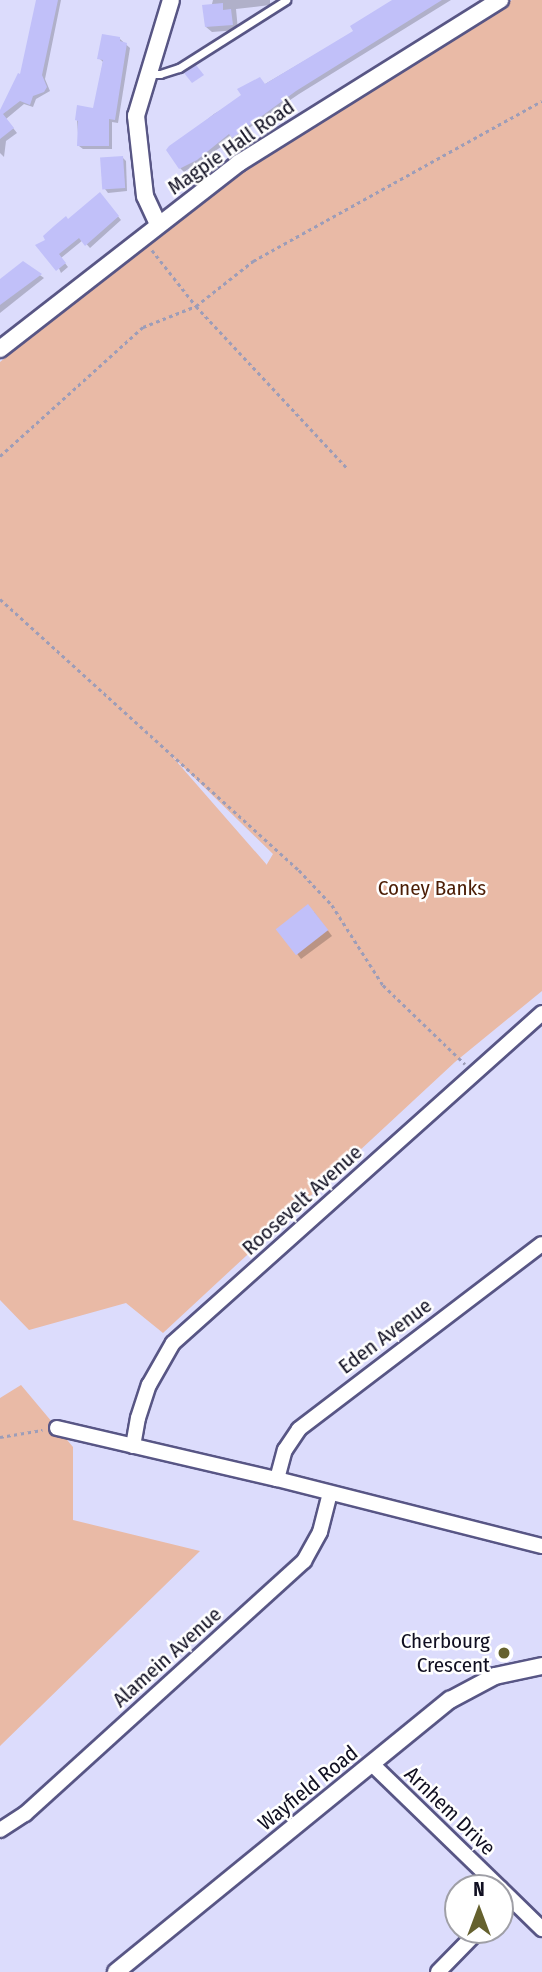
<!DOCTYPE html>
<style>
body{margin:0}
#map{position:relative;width:542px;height:1972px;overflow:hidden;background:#dcdcfc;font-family:"Fira Sans Condensed",sans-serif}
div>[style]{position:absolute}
.green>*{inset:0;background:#e9baa6}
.shadow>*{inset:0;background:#0003}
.building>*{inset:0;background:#c1c0f9;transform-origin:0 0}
.path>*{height:2.5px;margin-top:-1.25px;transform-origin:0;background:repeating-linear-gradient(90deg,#9d9db8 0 3.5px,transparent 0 7px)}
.roads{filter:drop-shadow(2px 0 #585685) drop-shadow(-2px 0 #585685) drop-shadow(0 2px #585685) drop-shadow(0 -2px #585685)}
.service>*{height:7px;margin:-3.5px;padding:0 3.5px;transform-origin:3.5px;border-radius:3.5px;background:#fff}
.minor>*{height:14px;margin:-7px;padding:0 7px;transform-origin:7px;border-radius:7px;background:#fff}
.tertiary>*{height:16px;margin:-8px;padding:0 8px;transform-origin:8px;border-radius:8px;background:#fff}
.dots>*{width:19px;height:19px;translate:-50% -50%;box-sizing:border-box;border:4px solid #fff;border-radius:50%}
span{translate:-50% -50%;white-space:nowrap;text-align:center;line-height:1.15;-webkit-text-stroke:5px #fff;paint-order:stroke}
.street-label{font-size:21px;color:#100f21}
.park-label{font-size:21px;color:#4b1d05}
.poi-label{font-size:21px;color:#100f21}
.right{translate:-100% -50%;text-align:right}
.north{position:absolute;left:444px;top:1874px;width:70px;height:70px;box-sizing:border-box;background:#fff;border:2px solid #9f9fa6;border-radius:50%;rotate:0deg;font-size:19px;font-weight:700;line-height:28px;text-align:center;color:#100f21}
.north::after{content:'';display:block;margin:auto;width:24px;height:32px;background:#65612e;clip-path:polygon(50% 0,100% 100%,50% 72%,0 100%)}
</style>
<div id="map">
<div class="green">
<i style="clip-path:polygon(evenodd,512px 0,542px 0,542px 991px,455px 1062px,163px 1333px,126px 1303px,29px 1330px,0 1300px,0 362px,261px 154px,512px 0,170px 754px,273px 854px,267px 864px,267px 865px,170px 754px)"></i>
<i style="clip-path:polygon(21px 1385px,73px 1447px,73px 1520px,200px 1551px,0 1746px,0 1398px)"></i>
</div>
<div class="shadow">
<i style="clip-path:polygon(38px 0,61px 0,45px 79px,50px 91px,36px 99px,33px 107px,24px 104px,6px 119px,17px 133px,6px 141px,4px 157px,0 153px,0 113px,21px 77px)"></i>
<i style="clip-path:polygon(213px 0,270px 0,270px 5px,236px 9px,238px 30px,212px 32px,206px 27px)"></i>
<i style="clip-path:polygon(395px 0,451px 0,299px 94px,184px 172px,180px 168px,168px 151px,214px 114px,355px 31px)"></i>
<i style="clip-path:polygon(120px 39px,130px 48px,118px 123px,112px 122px,112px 149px,83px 149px,79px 146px,77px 120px,94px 110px,103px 62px,99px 58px)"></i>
<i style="clip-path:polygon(122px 157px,126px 161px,127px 191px,108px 193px,105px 189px)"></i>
<i style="clip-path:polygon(103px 198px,121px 220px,90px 248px,83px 240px,61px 258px,68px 267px,61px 273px,47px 241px,69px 221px)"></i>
<i style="clip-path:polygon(23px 263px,44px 278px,0 313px,0 282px)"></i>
<i style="clip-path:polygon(314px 912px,332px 936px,301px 959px,278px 928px)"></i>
</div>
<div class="building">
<i style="clip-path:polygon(36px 0,58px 0,42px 75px,47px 87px,44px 92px,33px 96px,30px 105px,20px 101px,3px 114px,14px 128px,0 139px,0 110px,18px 73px,20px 74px)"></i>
<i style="clip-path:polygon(392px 0,442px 0,296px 91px,232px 138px,229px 134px,197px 160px,179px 169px,166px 150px,169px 146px,241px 95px,237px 89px,260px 77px,265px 84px,353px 31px,350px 26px)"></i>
<i style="clip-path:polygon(223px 3px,223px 10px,231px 9px,233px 25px,205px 27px,202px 5px)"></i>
<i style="clip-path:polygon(102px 34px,120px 37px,120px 41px,127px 43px,115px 120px,109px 119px,109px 146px,77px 146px,78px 121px,75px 120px,77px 105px,93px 108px,103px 60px,97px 59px)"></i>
<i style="clip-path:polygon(196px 65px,204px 75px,192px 83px,184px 73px)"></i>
<i style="left:123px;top:156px;width:32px;height:23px;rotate:86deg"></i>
<i style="clip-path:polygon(100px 192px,119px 216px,85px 246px,79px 238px,59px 254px,66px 263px,56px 271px,35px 245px,45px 240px,43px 236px,54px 226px,66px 216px,68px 219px)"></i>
<i style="clip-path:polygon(23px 261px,42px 274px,0 305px,0 279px)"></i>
<i style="left:308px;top:904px;width:33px;height:41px;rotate:52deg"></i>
</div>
<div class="path">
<i style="left:152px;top:250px;width:71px;rotate:51.8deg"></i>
<i style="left:196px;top:306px;width:223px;rotate:47deg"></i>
<i style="left:0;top:456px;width:193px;rotate:-42.1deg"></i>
<i style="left:143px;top:327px;width:57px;rotate:-21.6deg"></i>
<i style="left:196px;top:306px;width:73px;rotate:-38.3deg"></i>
<i style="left:253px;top:261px;width:330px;rotate:-29deg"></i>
<i style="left:0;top:599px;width:404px;rotate:42.2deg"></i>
<i style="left:299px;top:870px;width:48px;rotate:46.7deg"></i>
<i style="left:332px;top:905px;width:95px;rotate:57.5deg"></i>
<i style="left:383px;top:985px;width:114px;rotate:43.9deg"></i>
<i style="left:0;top:1437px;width:43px;rotate:-9.5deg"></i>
</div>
<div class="roads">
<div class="service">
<i style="left:150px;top:74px;width:10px"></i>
<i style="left:160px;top:74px;width:20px;rotate:-18deg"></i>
<i style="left:179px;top:68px;width:127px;rotate:-32.4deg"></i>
</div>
<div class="minor">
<i style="left:57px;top:1428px;width:226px;rotate:13.1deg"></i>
<i style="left:277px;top:1479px;width:273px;rotate:14.2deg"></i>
<i style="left:133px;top:1446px;width:28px;rotate:-80deg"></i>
<i style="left:138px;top:1418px;width:35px;rotate:-72deg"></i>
<i style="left:149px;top:1385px;width:48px;rotate:-60.3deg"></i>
<i style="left:173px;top:1343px;width:495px;rotate:-41.8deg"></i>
<i style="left:277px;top:1479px;width:30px;rotate:-75deg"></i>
<i style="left:285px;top:1450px;width:25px;rotate:-56deg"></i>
<i style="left:299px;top:1429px;width:305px;rotate:-37.3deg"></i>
<i style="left:372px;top:1764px;width:178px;rotate:44.1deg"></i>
<i style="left:0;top:1830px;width:30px;rotate:-33deg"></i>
<i style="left:25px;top:1814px;width:377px;rotate:-42.2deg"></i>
<i style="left:304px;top:1561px;width:33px;rotate:-61deg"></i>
<i style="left:320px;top:1532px;width:40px;rotate:-75.6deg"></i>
<i style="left:500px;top:1888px;width:59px;rotate:44.3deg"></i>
<i style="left:500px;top:1908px;width:14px;rotate:-45deg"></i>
<i style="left:438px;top:1972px;width:59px;rotate:-45.7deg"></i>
</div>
<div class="tertiary">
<i style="left:158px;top:224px;width:31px;rotate:-115deg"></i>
<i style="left:145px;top:196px;width:81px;rotate:-96.4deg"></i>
<i style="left:136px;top:116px;width:121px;rotate:-73.2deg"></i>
<i style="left:0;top:349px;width:303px;rotate:-37.9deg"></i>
<i style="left:239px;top:163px;width:308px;rotate:-32deg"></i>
<i style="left:116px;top:1972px;width:431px;rotate:-39.2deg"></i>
<i style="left:450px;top:1700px;width:51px;rotate:-28.1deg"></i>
<i style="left:495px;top:1676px;width:48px;rotate:-12deg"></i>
</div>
</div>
<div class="dots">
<i style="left:504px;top:1653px;background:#65612e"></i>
</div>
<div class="street-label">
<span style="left:231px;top:147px;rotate:-35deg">Magpie Hall Road</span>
<span style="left:302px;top:1200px;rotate:-42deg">Roosevelt Avenue</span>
<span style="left:385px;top:1336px;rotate:-37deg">Eden Avenue</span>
<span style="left:167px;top:1657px;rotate:-42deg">Alamein Avenue</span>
<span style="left:308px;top:1788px;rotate:-39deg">Wayfield Road</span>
<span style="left:450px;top:1811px;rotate:44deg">Arnhem Drive</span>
</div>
<div class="park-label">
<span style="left:432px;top:888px">Coney Banks</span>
</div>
<div class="poi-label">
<span class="right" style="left:490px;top:1653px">Cherbourg<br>Crescent</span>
</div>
<div class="north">N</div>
</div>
